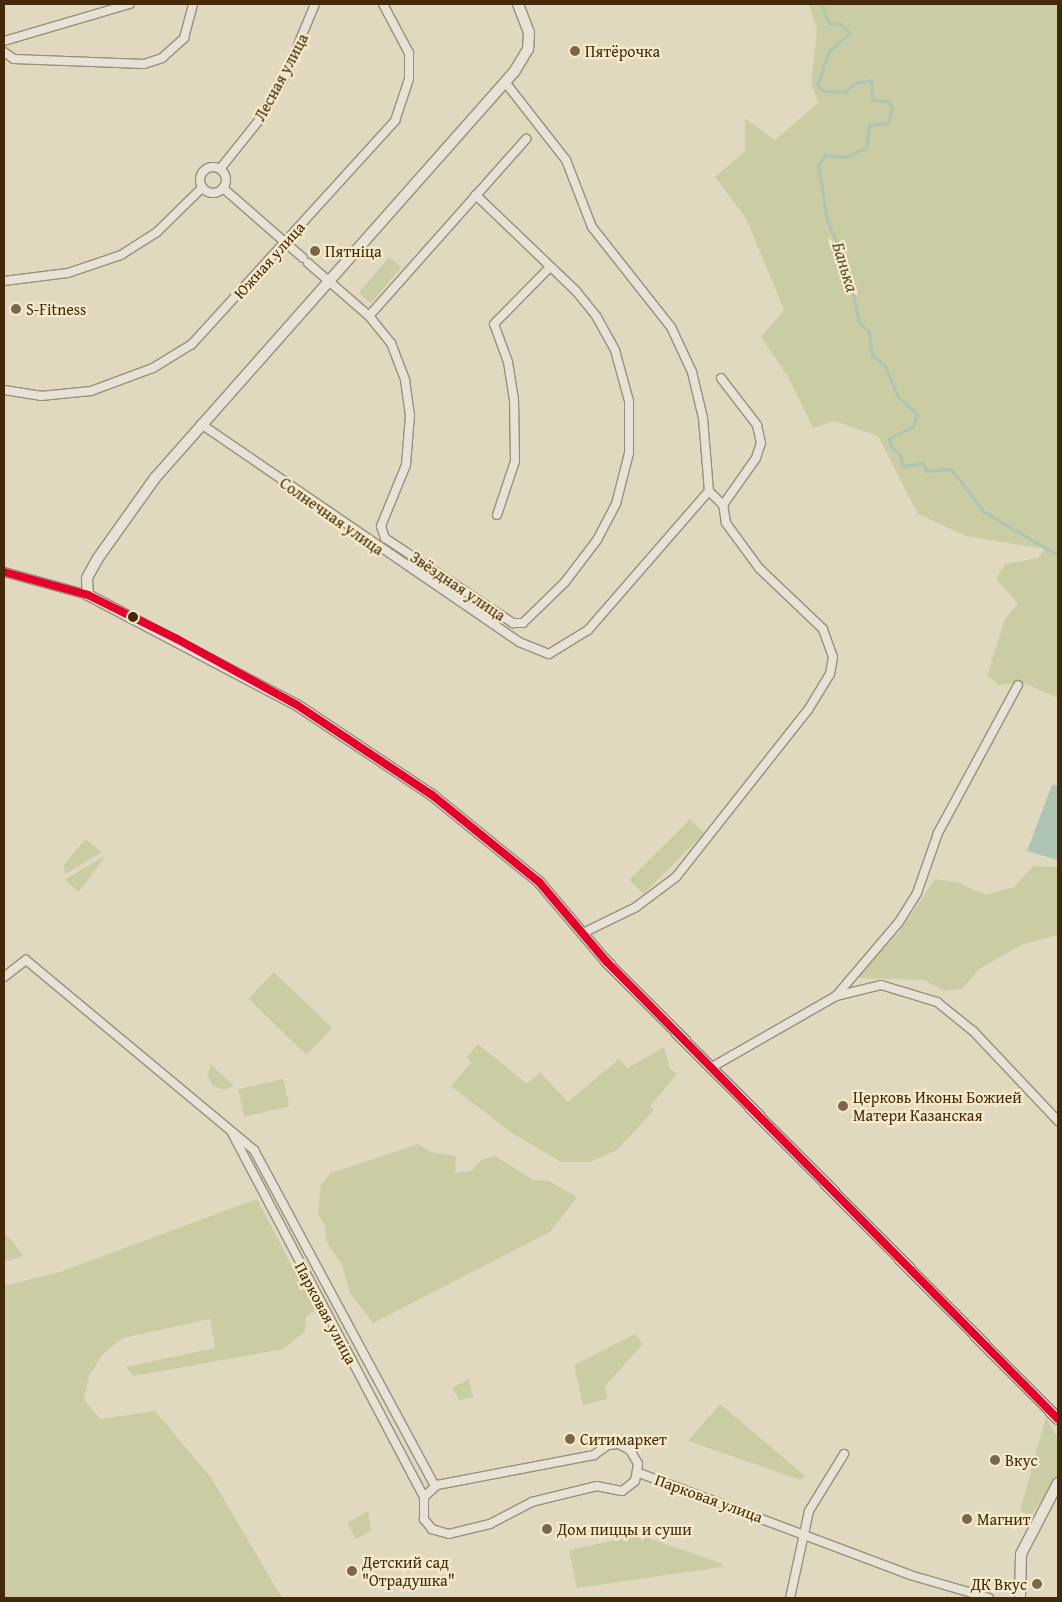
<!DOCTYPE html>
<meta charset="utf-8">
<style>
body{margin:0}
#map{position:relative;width:1062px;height:1602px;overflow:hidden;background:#e1d9bf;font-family:"Gentium Book Plus",serif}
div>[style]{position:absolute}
.green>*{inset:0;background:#cacda4;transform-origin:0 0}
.water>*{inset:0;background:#afc5b4}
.stream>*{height:3px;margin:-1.5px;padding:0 1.5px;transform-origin:1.5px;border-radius:1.5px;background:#afc5b4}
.roads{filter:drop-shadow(1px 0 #978f7c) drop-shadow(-1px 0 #978f7c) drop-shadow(0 1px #978f7c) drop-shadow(0 -1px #978f7c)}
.minor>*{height:8px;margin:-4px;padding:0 4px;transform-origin:4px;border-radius:4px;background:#e7e2d5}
.minor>.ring{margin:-4px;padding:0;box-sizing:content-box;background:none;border:8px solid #e7e2d5;border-radius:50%}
.tertiary>*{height:10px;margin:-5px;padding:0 5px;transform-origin:5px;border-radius:5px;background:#e7e2d5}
.bus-1>*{height:8px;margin:-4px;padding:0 4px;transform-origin:4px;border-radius:4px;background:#e4002b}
.dots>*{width:14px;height:14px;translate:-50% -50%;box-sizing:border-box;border:2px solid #f5ebcc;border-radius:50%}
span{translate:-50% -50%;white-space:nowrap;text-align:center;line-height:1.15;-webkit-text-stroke:4.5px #f5ebcc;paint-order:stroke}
.poi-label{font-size:16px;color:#432909}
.left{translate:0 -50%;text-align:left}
.right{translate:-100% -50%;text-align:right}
.street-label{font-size:16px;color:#432909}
.water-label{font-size:18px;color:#594e33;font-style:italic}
.frame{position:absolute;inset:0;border:5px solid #432909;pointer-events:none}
</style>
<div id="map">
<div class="green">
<i style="clip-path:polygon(809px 4px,1058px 4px,1058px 698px,1021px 682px,999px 685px,987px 676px,1005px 619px,1018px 603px,996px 579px,1005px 564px,1038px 558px,1045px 549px,966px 536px,918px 514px,878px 436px,834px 421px,813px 428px,788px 377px,761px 337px,784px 310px,746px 218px,715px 177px,745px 151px,745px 118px,775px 140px,818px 103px,811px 83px,817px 30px)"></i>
<i style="left:389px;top:257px;width:16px;height:47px;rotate:40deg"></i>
<i style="left:690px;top:819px;width:20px;height:86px;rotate:45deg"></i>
<i style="clip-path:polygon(85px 839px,102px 852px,65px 874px,64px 865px)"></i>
<i style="clip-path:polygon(106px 855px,79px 892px,66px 881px,66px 879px)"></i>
<i style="clip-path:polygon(1033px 866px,1058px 867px,1058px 935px,1021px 945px,979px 969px,962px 989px,944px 991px,924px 980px,856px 978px,899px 932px,935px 879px,957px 882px,985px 895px,1014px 887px)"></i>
<i style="left:274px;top:972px;width:81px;height:37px;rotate:44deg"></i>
<i style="clip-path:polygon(478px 1044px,527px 1084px,540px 1072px,568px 1102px,619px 1059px,628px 1068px,664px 1047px,670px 1069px,677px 1074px,650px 1106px,654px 1110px,617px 1150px,590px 1162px,561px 1162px,509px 1131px,451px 1086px,471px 1063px,467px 1057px)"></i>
<i style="clip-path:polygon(211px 1064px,234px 1086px,225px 1090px,213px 1086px,207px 1074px)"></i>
<i style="left:283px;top:1079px;width:28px;height:46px;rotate:77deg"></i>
<i style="clip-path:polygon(418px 1144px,431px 1152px,456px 1156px,455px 1173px,471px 1171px,481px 1160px,495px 1156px,533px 1180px,549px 1181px,577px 1197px,550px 1232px,373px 1323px,350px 1293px,342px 1265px,326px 1241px,325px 1226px,318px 1214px,321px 1185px,331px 1173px)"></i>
<i style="clip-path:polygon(257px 1199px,315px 1310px,306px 1317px,305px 1332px,283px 1349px,134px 1376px,126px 1367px,215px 1348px,210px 1319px,123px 1338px,103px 1354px,89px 1376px,84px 1399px,100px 1419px,155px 1411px,212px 1479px,282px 1598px,4px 1598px,4px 1286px,60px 1272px)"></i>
<i style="clip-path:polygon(4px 1232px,14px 1243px,23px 1256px,4px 1262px)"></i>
<i style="clip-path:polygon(635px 1334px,643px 1344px,605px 1386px,607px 1399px,583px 1405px,574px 1365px)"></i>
<i style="clip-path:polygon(469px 1379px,473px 1397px,459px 1400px,452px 1388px)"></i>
<i style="clip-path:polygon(720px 1404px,805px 1476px,801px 1480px,688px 1441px)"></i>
<i style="clip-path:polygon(1046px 1417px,1058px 1439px,1058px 1474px,1033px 1513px,1025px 1514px,1020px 1511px)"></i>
<i style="clip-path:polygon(368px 1511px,371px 1531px,356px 1539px,347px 1523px)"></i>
<i style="clip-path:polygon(640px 1535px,723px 1564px,722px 1567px,577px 1588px,569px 1550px)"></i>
</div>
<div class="water">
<i style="clip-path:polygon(1052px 785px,1058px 785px,1058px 860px,1027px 851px)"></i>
</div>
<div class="stream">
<i style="left:821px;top:4px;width:21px;rotate:67deg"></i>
<i style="left:829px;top:23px;width:12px;rotate:5deg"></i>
<i style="left:841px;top:24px;width:12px;rotate:48deg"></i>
<i style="left:849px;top:33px;width:27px;rotate:138deg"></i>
<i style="left:829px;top:51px;width:36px;rotate:109deg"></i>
<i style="left:817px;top:85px;width:9px;rotate:41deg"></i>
<i style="left:824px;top:91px;width:21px;rotate:3deg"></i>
<i style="left:845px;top:92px;width:13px;rotate:-42deg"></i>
<i style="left:855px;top:83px;width:16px;rotate:-11deg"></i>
<i style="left:871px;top:80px;width:20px;rotate:87deg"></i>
<i style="left:872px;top:100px;width:16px;rotate:4deg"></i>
<i style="left:888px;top:101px;width:9px;rotate:63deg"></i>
<i style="left:892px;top:109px;width:15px;rotate:106deg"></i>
<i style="left:888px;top:123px;width:19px;rotate:174deg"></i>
<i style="left:869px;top:125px;width:23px;rotate:97deg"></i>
<i style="left:866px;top:148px;width:22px;rotate:156deg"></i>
<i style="left:846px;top:157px;width:21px;rotate:-175deg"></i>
<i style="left:825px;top:155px;width:12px;rotate:125deg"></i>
<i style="left:818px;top:165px;width:56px;rotate:80.7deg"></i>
<i style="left:827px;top:220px;width:54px;rotate:67.2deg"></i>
<i style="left:848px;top:270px;width:53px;rotate:78.1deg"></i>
<i style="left:859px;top:322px;width:14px;rotate:45deg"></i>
<i style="left:869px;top:332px;width:23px;rotate:83deg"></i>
<i style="left:872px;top:355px;width:17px;rotate:40deg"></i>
<i style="left:885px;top:366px;width:34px;rotate:67deg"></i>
<i style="left:898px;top:397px;width:25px;rotate:42deg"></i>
<i style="left:917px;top:414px;width:13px;rotate:108deg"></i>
<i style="left:913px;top:426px;width:27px;rotate:152deg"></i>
<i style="left:889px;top:439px;width:9px;rotate:72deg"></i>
<i style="left:892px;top:448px;width:10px;rotate:37deg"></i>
<i style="left:900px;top:454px;width:12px;rotate:76deg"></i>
<i style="left:903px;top:466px;width:20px;rotate:-9deg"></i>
<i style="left:923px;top:463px;width:9px;rotate:69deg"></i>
<i style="left:926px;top:471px;width:25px;rotate:-5deg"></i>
<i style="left:951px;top:469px;width:54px;rotate:52.5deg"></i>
<i style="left:984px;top:512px;width:86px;rotate:30.2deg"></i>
</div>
<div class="roads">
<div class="minor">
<i style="left:4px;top:41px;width:131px;rotate:-16.4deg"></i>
<i style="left:4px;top:52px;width:12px;rotate:35deg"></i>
<i style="left:14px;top:59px;width:130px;rotate:2.2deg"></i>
<i style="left:144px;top:64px;width:19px;rotate:-18deg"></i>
<i style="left:162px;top:58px;width:30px;rotate:-42deg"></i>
<i style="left:184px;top:38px;width:35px;rotate:-75deg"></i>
<i style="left:505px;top:82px;width:99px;rotate:52deg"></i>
<i style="left:566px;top:160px;width:72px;rotate:68.8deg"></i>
<i style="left:592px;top:227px;width:127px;rotate:51.7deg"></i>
<i style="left:671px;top:327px;width:50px;rotate:65deg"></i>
<i style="left:692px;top:372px;width:47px;rotate:76.6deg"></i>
<i style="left:703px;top:418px;width:73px;rotate:85.3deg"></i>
<i style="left:709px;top:491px;width:20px;rotate:45deg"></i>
<i class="ring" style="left:200px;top:167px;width:18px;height:18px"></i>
<i style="left:220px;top:169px;width:64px;rotate:-51.3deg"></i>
<i style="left:260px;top:119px;width:50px;rotate:-59.8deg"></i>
<i style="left:285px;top:76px;width:78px;rotate:-67.4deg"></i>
<i style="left:223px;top:188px;width:106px;rotate:41.2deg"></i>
<i style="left:308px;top:263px;width:81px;rotate:41deg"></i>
<i style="left:369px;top:316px;width:35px;rotate:51deg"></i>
<i style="left:391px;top:343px;width:40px;rotate:69deg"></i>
<i style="left:405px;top:380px;width:35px;rotate:82deg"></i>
<i style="left:410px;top:415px;width:50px;rotate:94.6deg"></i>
<i style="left:406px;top:465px;width:66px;rotate:112.3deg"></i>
<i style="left:381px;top:526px;width:13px;rotate:72deg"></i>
<i style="left:385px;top:538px;width:154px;rotate:33.6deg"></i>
<i style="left:513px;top:623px;width:10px"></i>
<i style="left:523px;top:623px;width:59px;rotate:-44.3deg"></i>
<i style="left:565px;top:582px;width:53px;rotate:-52.7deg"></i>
<i style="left:597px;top:540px;width:41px;rotate:-62.2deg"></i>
<i style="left:616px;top:504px;width:53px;rotate:-75.7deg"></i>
<i style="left:629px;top:453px;width:52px;rotate:-90deg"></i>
<i style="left:629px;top:401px;width:53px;rotate:-105.4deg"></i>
<i style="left:615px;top:350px;width:38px;rotate:-119deg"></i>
<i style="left:597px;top:317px;width:33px;rotate:-129deg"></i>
<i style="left:576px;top:291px;width:139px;rotate:-136.2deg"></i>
<i style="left:4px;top:281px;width:64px;rotate:-7.1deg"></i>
<i style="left:68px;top:273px;width:56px;rotate:-18.8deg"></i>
<i style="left:121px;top:255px;width:43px;rotate:-32.6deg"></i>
<i style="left:157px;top:232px;width:63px;rotate:-44.4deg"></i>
<i style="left:369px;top:316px;width:237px;rotate:-48.4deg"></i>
<i style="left:4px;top:390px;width:37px;rotate:9deg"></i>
<i style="left:41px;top:396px;width:50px;rotate:-5.7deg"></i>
<i style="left:91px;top:391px;width:66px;rotate:-20.4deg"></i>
<i style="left:153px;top:368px;width:46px;rotate:-31.6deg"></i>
<i style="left:192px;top:344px;width:302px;rotate:-47.7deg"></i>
<i style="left:395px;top:121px;width:44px;rotate:-71.6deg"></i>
<i style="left:409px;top:79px;width:26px;rotate:-90deg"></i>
<i style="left:409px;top:53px;width:55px;rotate:-118deg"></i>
<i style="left:201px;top:424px;width:386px;rotate:34.4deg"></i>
<i style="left:519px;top:642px;width:32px;rotate:22deg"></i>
<i style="left:549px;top:654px;width:46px;rotate:-31.6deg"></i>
<i style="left:588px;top:630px;width:184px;rotate:-49deg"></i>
<i style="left:497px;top:515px;width:57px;rotate:-71.6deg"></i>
<i style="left:515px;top:461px;width:61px;rotate:-90.9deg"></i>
<i style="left:514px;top:400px;width:38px;rotate:-99deg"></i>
<i style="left:508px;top:362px;width:40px;rotate:-110.2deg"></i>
<i style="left:494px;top:324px;width:80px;rotate:-45.5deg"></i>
<i style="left:4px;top:572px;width:87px;rotate:15.3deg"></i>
<i style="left:583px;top:933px;width:59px;rotate:-26.1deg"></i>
<i style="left:636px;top:907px;width:50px;rotate:-36.9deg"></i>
<i style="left:676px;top:877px;width:213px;rotate:-51.7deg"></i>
<i style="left:808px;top:710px;width:42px;rotate:-58.6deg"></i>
<i style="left:830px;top:674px;width:17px;rotate:-80deg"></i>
<i style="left:833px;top:657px;width:30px;rotate:-110deg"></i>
<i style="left:823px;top:629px;width:88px;rotate:-136.4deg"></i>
<i style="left:759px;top:568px;width:56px;rotate:-126.3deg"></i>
<i style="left:726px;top:523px;width:18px;rotate:-99deg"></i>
<i style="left:723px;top:505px;width:57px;rotate:-54.9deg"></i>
<i style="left:756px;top:458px;width:16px;rotate:-72deg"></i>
<i style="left:761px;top:443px;width:18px;rotate:-103deg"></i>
<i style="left:757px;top:425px;width:59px;rotate:-127.5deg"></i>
<i style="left:4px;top:977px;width:28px;rotate:-38deg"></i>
<i style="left:26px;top:960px;width:297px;rotate:39.8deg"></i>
<i style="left:254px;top:1150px;width:382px;rotate:61.7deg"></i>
<i style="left:836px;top:996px;width:46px;rotate:-13.7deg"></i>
<i style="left:881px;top:985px;width:59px;rotate:16.9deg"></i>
<i style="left:937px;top:1002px;width:46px;rotate:38.9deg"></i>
<i style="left:973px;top:1031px;width:124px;rotate:46.6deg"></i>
<i style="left:712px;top:1067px;width:143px;rotate:-29.8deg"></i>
<i style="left:836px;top:996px;width:97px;rotate:-49.6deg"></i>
<i style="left:899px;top:922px;width:34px;rotate:-58deg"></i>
<i style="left:917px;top:893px;width:64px;rotate:-70.7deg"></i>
<i style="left:938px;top:833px;width:168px;rotate:-61.6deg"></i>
<i style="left:232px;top:1133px;width:412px;rotate:62.2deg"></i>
<i style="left:619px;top:1444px;width:13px;rotate:29deg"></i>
<i style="left:630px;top:1450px;width:16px;rotate:60deg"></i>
<i style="left:638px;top:1464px;width:17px;rotate:100deg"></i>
<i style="left:635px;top:1481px;width:16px;rotate:142deg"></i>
<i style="left:622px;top:1491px;width:25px;rotate:-169deg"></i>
<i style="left:597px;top:1486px;width:67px;rotate:166.2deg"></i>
<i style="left:532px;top:1502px;width:47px;rotate:152.4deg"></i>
<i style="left:490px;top:1524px;width:42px;rotate:166.3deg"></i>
<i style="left:449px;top:1534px;width:18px;rotate:-164deg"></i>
<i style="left:432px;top:1529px;width:13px;rotate:-129deg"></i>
<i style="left:424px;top:1519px;width:22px;rotate:-90deg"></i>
<i style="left:424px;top:1497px;width:18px;rotate:-43deg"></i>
<i style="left:437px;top:1485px;width:160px;rotate:-10.8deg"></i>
<i style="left:594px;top:1455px;width:17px;rotate:-36deg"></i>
<i style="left:608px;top:1445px;width:11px;rotate:-5deg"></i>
<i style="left:639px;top:1473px;width:290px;rotate:20.6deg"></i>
<i style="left:910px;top:1575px;width:82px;rotate:16.2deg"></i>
<i style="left:790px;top:1598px;width:89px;rotate:-77.7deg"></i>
<i style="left:809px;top:1511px;width:67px;rotate:-58.4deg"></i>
</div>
<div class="tertiary">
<i style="left:518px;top:4px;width:30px;rotate:69deg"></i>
<i style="left:529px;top:32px;width:17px;rotate:93deg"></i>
<i style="left:528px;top:49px;width:27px;rotate:121deg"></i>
<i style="left:514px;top:72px;width:542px;rotate:131.48deg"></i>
<i style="left:155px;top:478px;width:98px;rotate:125.5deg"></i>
<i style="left:98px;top:558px;width:23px;rotate:119deg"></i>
<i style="left:87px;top:578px;width:17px;rotate:87deg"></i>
<i style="left:88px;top:595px;width:236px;rotate:27.8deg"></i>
<i style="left:297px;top:705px;width:162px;rotate:33.7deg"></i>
<i style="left:432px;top:795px;width:138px;rotate:39.1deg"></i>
<i style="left:539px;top:882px;width:104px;rotate:49.7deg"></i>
<i style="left:606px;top:961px;width:643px;rotate:45.38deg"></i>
<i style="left:1020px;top:1598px;width:44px;rotate:-88.7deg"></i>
<i style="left:1021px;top:1554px;width:80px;rotate:-62.5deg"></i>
</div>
</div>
<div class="bus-1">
<i style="left:4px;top:572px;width:87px;rotate:15.3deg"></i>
<i style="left:88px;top:595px;width:99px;rotate:26.3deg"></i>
<i style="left:177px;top:639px;width:137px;rotate:28.8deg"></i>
<i style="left:297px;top:705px;width:162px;rotate:33.7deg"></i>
<i style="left:432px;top:795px;width:138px;rotate:39.1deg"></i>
<i style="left:539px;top:882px;width:104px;rotate:49.7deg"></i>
<i style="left:606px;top:961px;width:643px;rotate:45.38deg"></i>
</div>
<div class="dots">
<i style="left:575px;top:51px;background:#7a6749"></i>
<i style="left:315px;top:251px;background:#7a6749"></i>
<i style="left:16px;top:309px;background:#7a6749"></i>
<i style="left:133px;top:617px;background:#432909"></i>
<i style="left:843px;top:1106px;background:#7a6749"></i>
<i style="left:570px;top:1439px;background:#7a6749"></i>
<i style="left:995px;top:1460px;background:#7a6749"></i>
<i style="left:967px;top:1519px;background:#7a6749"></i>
<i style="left:547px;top:1529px;background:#7a6749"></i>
<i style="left:352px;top:1571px;background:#7a6749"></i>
<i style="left:1037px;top:1584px;background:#7a6749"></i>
</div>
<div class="poi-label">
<span class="left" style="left:585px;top:51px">Пятёрочка</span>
<span class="left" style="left:325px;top:251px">Пятнiца</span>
<span class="left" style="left:26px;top:309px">S-Fitness</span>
<span class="left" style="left:853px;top:1106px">Церковь Иконы Божией<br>Матери Казанская</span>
<span class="left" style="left:580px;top:1439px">Ситимаркет</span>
<span class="left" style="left:1005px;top:1460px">Вкус</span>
<span class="left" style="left:977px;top:1519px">Магнит</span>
<span class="left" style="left:557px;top:1529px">Дом пиццы и суши</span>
<span class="left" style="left:362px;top:1571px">Детский сад<br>"Отрадушка"</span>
<span class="right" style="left:1027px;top:1584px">ДК Вкус</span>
</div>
<div class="street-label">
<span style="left:281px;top:77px;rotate:-62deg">Лесная улица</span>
<span style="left:269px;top:260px;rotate:-48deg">Южная улица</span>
<span style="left:332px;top:516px;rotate:35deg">Солнечная улица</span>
<span style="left:458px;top:586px;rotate:34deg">Звёздная улица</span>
<span style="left:326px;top:1313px;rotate:62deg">Парковая улица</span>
<span style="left:709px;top:1498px;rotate:20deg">Парковая улица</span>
</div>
<div class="water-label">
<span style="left:845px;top:267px;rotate:73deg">Банька</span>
</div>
<div class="frame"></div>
</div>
